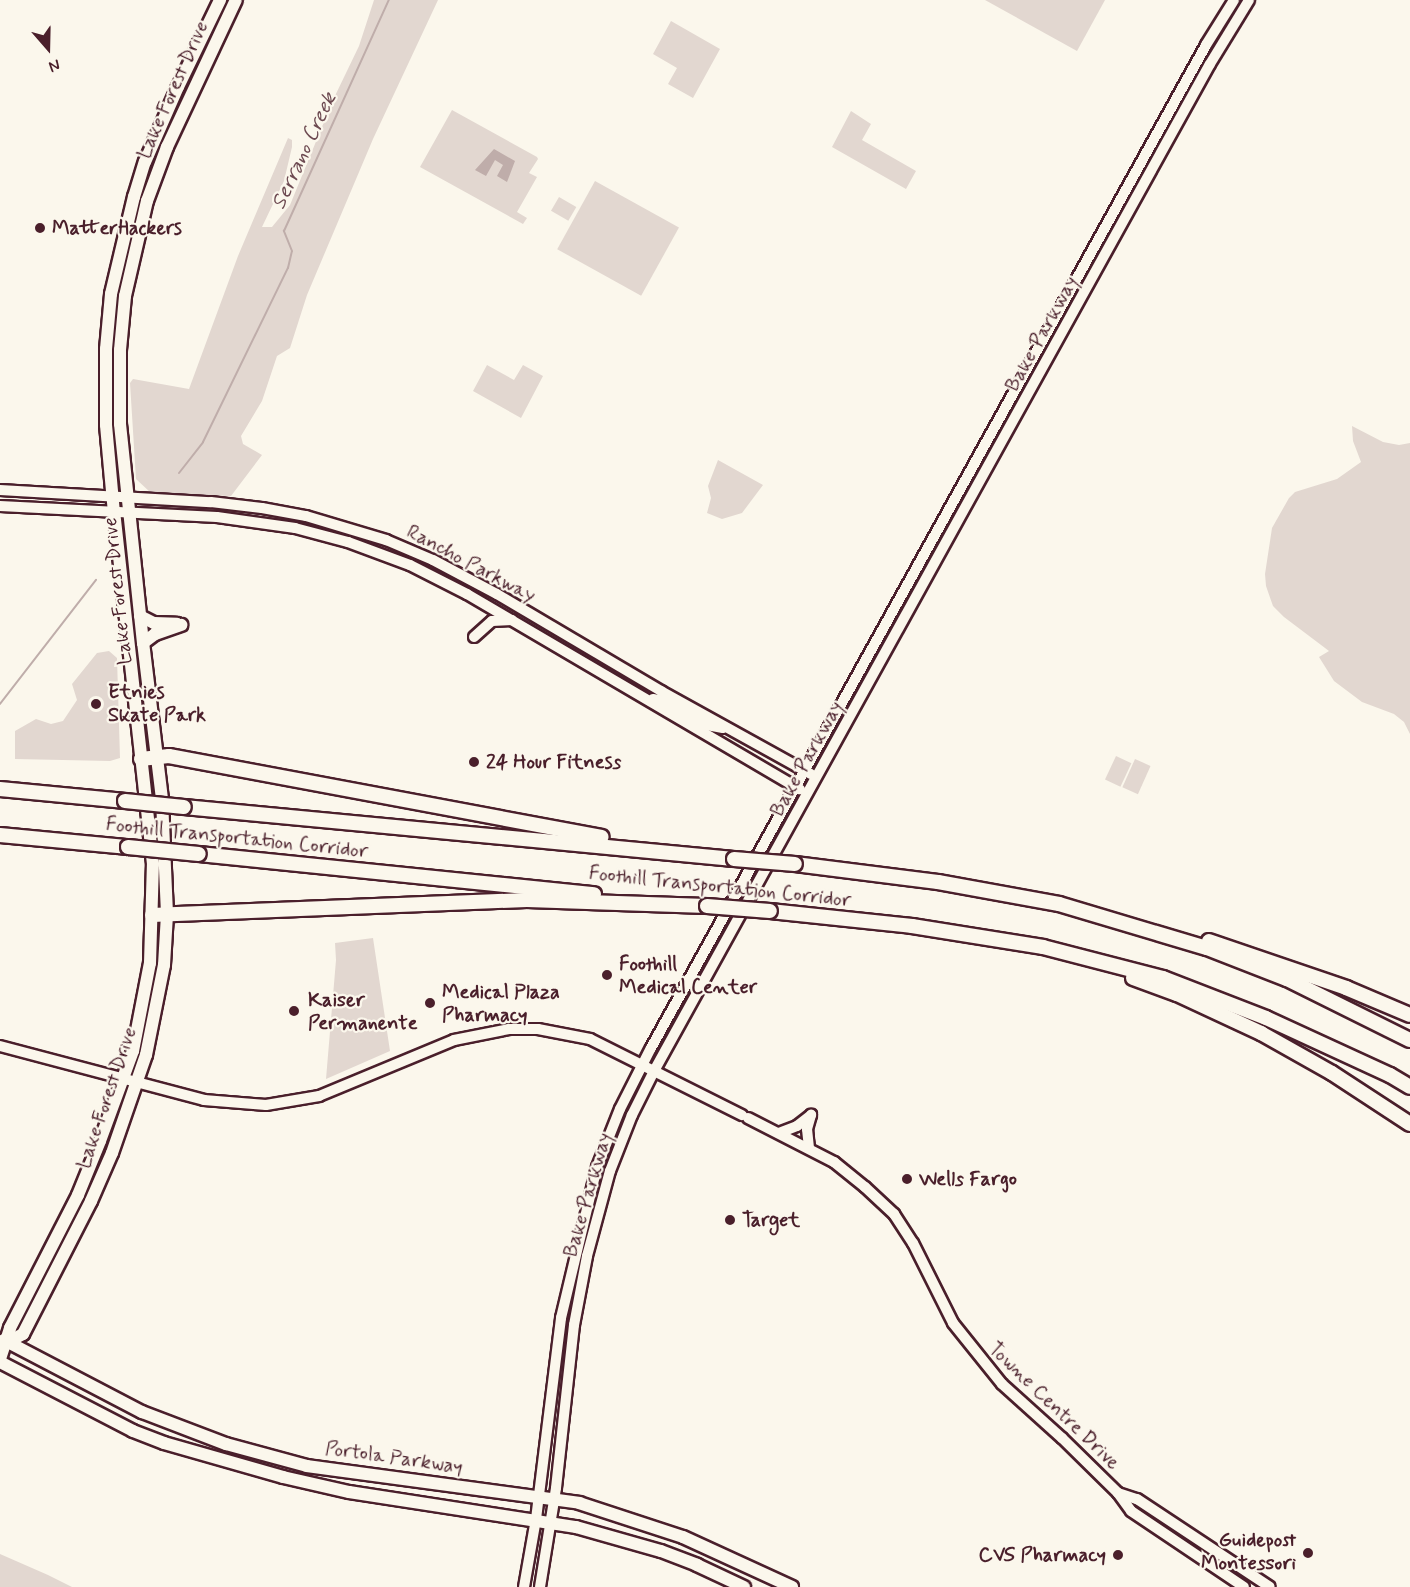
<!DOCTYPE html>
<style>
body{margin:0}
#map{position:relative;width:1410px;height:1587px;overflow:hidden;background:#fbf7ec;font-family:Mynerve,sans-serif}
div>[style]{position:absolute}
.green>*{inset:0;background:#e2d7d0;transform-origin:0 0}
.water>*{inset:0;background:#bfadaa}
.stream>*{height:2px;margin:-1px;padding:0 1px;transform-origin:1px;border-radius:1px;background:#bfadaa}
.roads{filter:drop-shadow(2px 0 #4a1f2b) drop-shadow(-2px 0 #4a1f2b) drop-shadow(0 2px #4a1f2b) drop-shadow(0 -2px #4a1f2b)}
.secondary>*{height:10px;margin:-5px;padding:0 5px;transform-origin:5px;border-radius:5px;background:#fbf7ec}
.primary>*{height:12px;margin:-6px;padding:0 6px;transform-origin:6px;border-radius:6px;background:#fbf7ec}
.motorway>*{height:14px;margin:-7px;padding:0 7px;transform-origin:7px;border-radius:7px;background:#fbf7ec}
.bridges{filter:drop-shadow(2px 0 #4a1f2b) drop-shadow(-2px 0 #4a1f2b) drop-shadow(0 2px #4a1f2b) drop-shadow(0 -2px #4a1f2b)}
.motorway-bridge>*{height:14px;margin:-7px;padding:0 7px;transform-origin:7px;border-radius:7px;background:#fbf7ec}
.dots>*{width:16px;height:16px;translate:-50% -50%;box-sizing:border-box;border:3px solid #fbf7ec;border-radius:50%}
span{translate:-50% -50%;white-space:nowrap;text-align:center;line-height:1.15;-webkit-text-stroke:4.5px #fbf7ec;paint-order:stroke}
.street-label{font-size:20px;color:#4a1f2b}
.poi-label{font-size:20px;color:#4a1f2b;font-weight:700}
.left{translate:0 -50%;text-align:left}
.right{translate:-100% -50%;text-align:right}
.water-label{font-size:21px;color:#6d4a51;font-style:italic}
.north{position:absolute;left:18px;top:18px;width:60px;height:60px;-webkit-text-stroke:4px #fbf7ec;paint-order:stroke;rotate:160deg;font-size:16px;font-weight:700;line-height:24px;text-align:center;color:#4a1f2b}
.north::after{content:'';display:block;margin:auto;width:21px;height:27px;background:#4a1f2b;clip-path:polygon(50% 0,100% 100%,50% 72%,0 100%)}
</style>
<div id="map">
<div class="green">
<i style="clip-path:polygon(374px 0,438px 0,373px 139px,307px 295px,290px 348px,277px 356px,262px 401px,241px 436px,243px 444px,262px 455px,231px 496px,151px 493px,136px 479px,130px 383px,133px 379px,189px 389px,238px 256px,288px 138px,292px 140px,292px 147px,284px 181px,262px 227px,272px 227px,290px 205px,333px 100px,359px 46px)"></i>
<i style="clip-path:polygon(985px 0,1105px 0,1077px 51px)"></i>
<i style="clip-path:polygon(671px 21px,720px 49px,693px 98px,668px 84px,677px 68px,653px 54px)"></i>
<i style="clip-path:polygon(452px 110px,537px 157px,538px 159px,529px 173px,537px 177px,517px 212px,527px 218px,523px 224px,420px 167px)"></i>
<i style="clip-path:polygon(851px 111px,871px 124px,862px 140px,916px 171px,906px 189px,832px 147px)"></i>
<i style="left:595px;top:181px;width:96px;height:78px;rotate:29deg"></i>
<i style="left:559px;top:197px;width:20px;height:16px;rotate:30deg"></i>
<i style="clip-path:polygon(487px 365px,514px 380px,523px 365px,543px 376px,521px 418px,473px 391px)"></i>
<i style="clip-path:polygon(1352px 426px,1383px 442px,1399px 445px,1410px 443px,1410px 734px,1404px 722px,1394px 714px,1362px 702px,1334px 681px,1319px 657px,1329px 651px,1284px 617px,1273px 606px,1266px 586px,1265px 574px,1272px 528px,1289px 498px,1295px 492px,1337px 479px,1361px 462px,1353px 441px)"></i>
<i style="clip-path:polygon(718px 460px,763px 485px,742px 513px,722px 519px,707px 513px,711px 498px,708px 486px)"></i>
<i style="clip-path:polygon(109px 651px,117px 658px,120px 758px,110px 761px,15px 759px,15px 731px,36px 719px,51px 724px,63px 721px,77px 700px,72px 684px,97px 653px)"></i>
<i style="left:1116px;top:756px;width:17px;height:26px;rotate:25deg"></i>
<i style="left:1135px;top:759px;width:17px;height:31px;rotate:24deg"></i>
<i style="clip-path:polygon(373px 938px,390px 1051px,326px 1079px,336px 960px,335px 943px)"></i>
<i style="clip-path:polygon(0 1554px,48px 1575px,72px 1587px,0 1587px)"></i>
</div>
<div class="water">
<i style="clip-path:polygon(494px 149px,515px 161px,507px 182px,497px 176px,503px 165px,495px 160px,486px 176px,475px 170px)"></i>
</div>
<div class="stream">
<i style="left:179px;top:473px;width:39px;rotate:-52deg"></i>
<i style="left:203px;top:442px;width:194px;rotate:-64deg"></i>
<i style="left:288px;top:268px;width:17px;rotate:-77deg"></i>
<i style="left:292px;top:251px;width:22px;rotate:-112deg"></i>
<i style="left:284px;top:231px;width:254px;rotate:-65.6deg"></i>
<i style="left:0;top:704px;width:157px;rotate:-52.3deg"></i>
</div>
<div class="roads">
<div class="secondary">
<i style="left:0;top:490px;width:211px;rotate:3.3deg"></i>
<i style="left:211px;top:502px;width:51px;rotate:6.7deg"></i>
<i style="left:262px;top:508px;width:45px;rotate:10.3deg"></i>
<i style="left:306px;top:516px;width:84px;rotate:16.7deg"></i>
<i style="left:386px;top:540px;width:51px;rotate:23.1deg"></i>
<i style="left:433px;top:560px;width:72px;rotate:28deg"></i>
<i style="left:497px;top:594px;width:191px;rotate:30.6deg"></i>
<i style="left:661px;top:691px;width:171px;rotate:29deg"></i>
<i style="left:0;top:506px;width:217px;rotate:2.9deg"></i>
<i style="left:217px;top:517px;width:79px;rotate:8deg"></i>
<i style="left:295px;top:528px;width:55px;rotate:14.8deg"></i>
<i style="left:348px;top:542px;width:66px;rotate:20.4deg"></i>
<i style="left:410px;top:565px;width:64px;rotate:27deg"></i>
<i style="left:467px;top:594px;width:386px;rotate:30.4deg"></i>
<i style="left:474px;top:637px;width:24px;rotate:-42deg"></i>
<i style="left:492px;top:621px;width:20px;rotate:-3deg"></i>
<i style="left:653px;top:699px;width:10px;rotate:11deg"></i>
<i style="left:663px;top:701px;width:50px;rotate:28.6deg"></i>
<i style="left:707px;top:725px;width:16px;rotate:11deg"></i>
<i style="left:0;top:1046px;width:211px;rotate:14.8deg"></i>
<i style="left:204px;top:1100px;width:62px;rotate:4.6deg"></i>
<i style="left:266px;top:1105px;width:54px;rotate:-9.6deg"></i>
<i style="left:319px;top:1096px;width:146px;rotate:-22.5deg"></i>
<i style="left:454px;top:1040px;width:56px;rotate:-11.3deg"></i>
<i style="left:509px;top:1029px;width:29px"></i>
<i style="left:538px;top:1029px;width:53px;rotate:10.9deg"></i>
<i style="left:590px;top:1039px;width:170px;rotate:26.6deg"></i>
<i style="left:748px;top:1118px;width:97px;rotate:27.1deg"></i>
<i style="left:834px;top:1162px;width:40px;rotate:39deg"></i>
<i style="left:865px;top:1187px;width:40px;rotate:43deg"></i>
<i style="left:894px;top:1214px;width:35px;rotate:57deg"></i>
<i style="left:913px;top:1243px;width:89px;rotate:63.4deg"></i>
<i style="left:953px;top:1323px;width:78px;rotate:51.2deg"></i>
<i style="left:1002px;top:1384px;width:81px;rotate:42deg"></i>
<i style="left:1062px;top:1438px;width:78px;rotate:44.5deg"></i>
<i style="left:1118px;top:1493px;width:22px;rotate:54deg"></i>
<i style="left:1131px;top:1511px;width:136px;rotate:33.9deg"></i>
<i style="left:779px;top:1133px;width:19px;rotate:-21deg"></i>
<i style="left:797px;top:1126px;width:18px;rotate:-38deg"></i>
<i style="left:809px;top:1148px;width:19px;rotate:-96deg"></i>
<i style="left:807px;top:1129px;width:15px;rotate:-74deg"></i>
<i style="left:1118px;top:1493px;width:20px;rotate:18deg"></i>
<i style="left:1137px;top:1499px;width:159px;rotate:33.5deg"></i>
<i style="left:524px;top:1587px;width:69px;rotate:-80deg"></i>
<i style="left:536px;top:1519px;width:203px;rotate:-82.9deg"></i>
<i style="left:561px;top:1318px;width:155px;rotate:-76.6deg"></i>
<i style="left:597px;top:1167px;width:62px;rotate:-68.4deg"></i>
<i style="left:620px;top:1109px;width:68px;rotate:-63.1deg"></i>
<i style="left:651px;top:1048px;width:1146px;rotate:-61.04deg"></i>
<i style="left:1206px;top:45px;width:53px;rotate:-58.1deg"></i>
<i style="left:540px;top:1587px;width:100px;rotate:-80.8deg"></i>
<i style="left:556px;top:1488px;width:164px;rotate:-83.7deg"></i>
<i style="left:574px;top:1325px;width:70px;rotate:-79.3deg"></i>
<i style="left:587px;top:1256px;width:88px;rotate:-74.9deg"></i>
<i style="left:610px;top:1171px;width:60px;rotate:-68.6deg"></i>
<i style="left:632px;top:1115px;width:49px;rotate:-63.4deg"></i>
<i style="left:654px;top:1071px;width:1150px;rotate:-61.1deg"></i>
<i style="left:1210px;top:64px;width:75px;rotate:-58.6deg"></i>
</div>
<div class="primary">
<i style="left:140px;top:616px;width:16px;rotate:27deg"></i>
<i style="left:154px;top:623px;width:23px;rotate:2deg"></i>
<i style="left:143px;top:643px;width:15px;rotate:-37deg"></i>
<i style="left:155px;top:634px;width:28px;rotate:-19deg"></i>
<i style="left:4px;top:1340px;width:156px;rotate:27.6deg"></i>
<i style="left:142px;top:1412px;width:90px;rotate:20.9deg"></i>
<i style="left:226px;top:1444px;width:84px;rotate:15.2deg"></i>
<i style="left:307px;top:1466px;width:275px;rotate:7.7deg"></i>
<i style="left:579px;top:1503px;width:109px;rotate:18.1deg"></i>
<i style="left:683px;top:1537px;width:120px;rotate:24.6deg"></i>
<i style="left:8px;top:1342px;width:17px;rotate:-28deg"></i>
<i style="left:23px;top:1334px;width:149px;rotate:-62.9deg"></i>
<i style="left:91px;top:1201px;width:52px;rotate:-66.4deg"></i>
<i style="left:112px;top:1153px;width:104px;rotate:-70.9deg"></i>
<i style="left:146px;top:1055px;width:92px;rotate:-78.7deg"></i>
<i style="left:164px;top:965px;width:51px;rotate:-86.6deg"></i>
<i style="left:167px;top:914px;width:115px;rotate:-92.5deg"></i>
<i style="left:162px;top:799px;width:157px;rotate:-96.9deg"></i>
<i style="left:143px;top:643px;width:220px;rotate:-96deg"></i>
<i style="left:120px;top:424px;width:74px;rotate:-90deg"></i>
<i style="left:120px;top:350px;width:54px;rotate:-84.7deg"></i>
<i style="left:125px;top:296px;width:98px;rotate:-77deg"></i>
<i style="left:147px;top:201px;width:58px;rotate:-69.7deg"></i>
<i style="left:167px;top:147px;width:162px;rotate:-64.9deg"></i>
<i style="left:0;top:1359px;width:33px;rotate:-72deg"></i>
<i style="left:10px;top:1328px;width:149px;rotate:-62.9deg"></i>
<i style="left:78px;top:1195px;width:58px;rotate:-67.8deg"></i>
<i style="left:100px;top:1141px;width:96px;rotate:-69.9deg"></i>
<i style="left:133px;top:1051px;width:90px;rotate:-79.1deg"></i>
<i style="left:150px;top:963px;width:99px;rotate:-88.3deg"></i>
<i style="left:153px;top:864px;width:353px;rotate:-96.3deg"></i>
<i style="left:114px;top:513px;width:88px;rotate:-95.2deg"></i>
<i style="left:106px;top:425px;width:76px;rotate:-90deg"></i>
<i style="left:106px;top:349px;width:55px;rotate:-84.8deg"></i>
<i style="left:111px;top:294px;width:100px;rotate:-76.7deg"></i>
<i style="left:134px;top:197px;width:37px;rotate:-73deg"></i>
<i style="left:145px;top:162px;width:82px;rotate:-66.3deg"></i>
<i style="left:178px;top:87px;width:97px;rotate:-64.2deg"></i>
<i style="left:0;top:1362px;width:150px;rotate:27.4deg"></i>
<i style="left:133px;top:1431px;width:33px;rotate:21deg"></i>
<i style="left:164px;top:1443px;width:124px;rotate:15.9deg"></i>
<i style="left:283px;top:1477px;width:68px;rotate:12.8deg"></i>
<i style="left:349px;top:1492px;width:230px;rotate:8.8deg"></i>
<i style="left:576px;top:1527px;width:88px;rotate:15.8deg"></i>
<i style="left:661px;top:1551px;width:39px;rotate:21deg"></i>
<i style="left:697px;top:1565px;width:52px;rotate:25.1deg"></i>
</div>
<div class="motorway">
<i style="left:141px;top:759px;width:28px;rotate:-6deg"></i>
<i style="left:169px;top:756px;width:440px;rotate:10.6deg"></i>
<i style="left:0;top:789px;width:126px;rotate:5.5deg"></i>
<i style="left:184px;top:807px;width:552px;rotate:5.4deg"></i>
<i style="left:0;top:835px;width:129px;rotate:5.4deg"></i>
<i style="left:199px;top:854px;width:397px;rotate:5.8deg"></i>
<i style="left:795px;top:864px;width:144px;rotate:7.2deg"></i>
<i style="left:938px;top:882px;width:123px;rotate:10.3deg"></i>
<i style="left:1059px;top:904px;width:154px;rotate:16.6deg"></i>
<i style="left:1207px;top:948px;width:86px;rotate:21.2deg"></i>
<i style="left:1287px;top:979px;width:137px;rotate:26.4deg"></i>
<i style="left:770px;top:911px;width:143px;rotate:6deg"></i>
<i style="left:912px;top:926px;width:133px;rotate:9.1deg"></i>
<i style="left:1043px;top:947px;width:124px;rotate:14.5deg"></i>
<i style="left:1163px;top:978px;width:110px;rotate:21.2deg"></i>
<i style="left:1266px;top:1018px;width:136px;rotate:24.7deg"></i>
<i style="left:1390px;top:1075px;width:23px;rotate:31deg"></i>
<i style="left:152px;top:915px;width:375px;rotate:-2.3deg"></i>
<i style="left:527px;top:900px;width:180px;rotate:1.9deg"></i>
<i style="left:1209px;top:941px;width:145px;rotate:18.9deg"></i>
<i style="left:1346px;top:988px;width:69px;rotate:22.9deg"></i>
<i style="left:1133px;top:978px;width:47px;rotate:20deg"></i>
<i style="left:1177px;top:994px;width:93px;rotate:24.9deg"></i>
<i style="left:1261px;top:1033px;width:81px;rotate:29.4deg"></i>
<i style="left:1332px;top:1073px;width:93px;rotate:33.2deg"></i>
</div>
</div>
<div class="bridges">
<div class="motorway-bridge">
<i style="left:125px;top:801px;width:59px;rotate:5.8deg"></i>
<i style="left:128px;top:847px;width:71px;rotate:5.6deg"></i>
<i style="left:734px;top:859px;width:61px;rotate:4.7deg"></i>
<i style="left:707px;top:906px;width:63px;rotate:4.5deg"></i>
</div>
</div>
<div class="dots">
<i style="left:40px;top:228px;background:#4a1f2b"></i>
<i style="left:96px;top:704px;background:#4a1f2b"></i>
<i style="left:474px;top:762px;background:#4a1f2b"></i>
<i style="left:607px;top:975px;background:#4a1f2b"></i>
<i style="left:430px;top:1003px;background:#4a1f2b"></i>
<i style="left:294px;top:1011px;background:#4a1f2b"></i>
<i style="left:907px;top:1179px;background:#4a1f2b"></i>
<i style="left:730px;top:1220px;background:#4a1f2b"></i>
<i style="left:1308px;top:1553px;background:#4a1f2b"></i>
<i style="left:1118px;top:1555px;background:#4a1f2b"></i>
</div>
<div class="street-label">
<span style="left:173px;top:90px;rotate:-66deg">Lake Forest Drive</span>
<span style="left:1042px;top:334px;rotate:-61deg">Bake Parkway</span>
<span style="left:471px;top:564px;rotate:28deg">Rancho Parkway</span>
<span style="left:118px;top:591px;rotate:-96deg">Lake Forest Drive</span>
<span style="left:807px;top:759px;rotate:-61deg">Bake Parkway</span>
<span style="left:237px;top:838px;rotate:6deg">Foothill Transportation Corridor</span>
<span style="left:720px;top:887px;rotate:6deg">Foothill Transportation Corridor</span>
<span style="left:107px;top:1098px;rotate:-71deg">Lake Forest Drive</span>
<span style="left:588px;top:1195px;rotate:-74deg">Bake Parkway</span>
<span style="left:1054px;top:1406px;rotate:44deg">Towne Centre Drive</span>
<span style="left:394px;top:1458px;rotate:8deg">Portola Parkway</span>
</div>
<div class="poi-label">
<span class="left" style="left:52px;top:228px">MatterHackers</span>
<span class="left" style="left:108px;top:704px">Etnies<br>Skate Park</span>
<span class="left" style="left:486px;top:762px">24 Hour Fitness</span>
<span class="left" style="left:619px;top:976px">Foothill<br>Medical Center</span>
<span class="left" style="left:442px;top:1004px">Medical Plaza<br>Pharmacy</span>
<span class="left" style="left:308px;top:1012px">Kaiser<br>Permanente</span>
<span class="left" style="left:919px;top:1179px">Wells Fargo</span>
<span class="left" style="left:742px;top:1220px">Target</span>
<span class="right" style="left:1296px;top:1552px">Guidepost<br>Montessori</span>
<span class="right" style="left:1106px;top:1555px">CVS Pharmacy</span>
</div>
<div class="water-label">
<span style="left:304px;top:151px;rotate:-65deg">Serrano Creek</span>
</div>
<div class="north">N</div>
</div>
